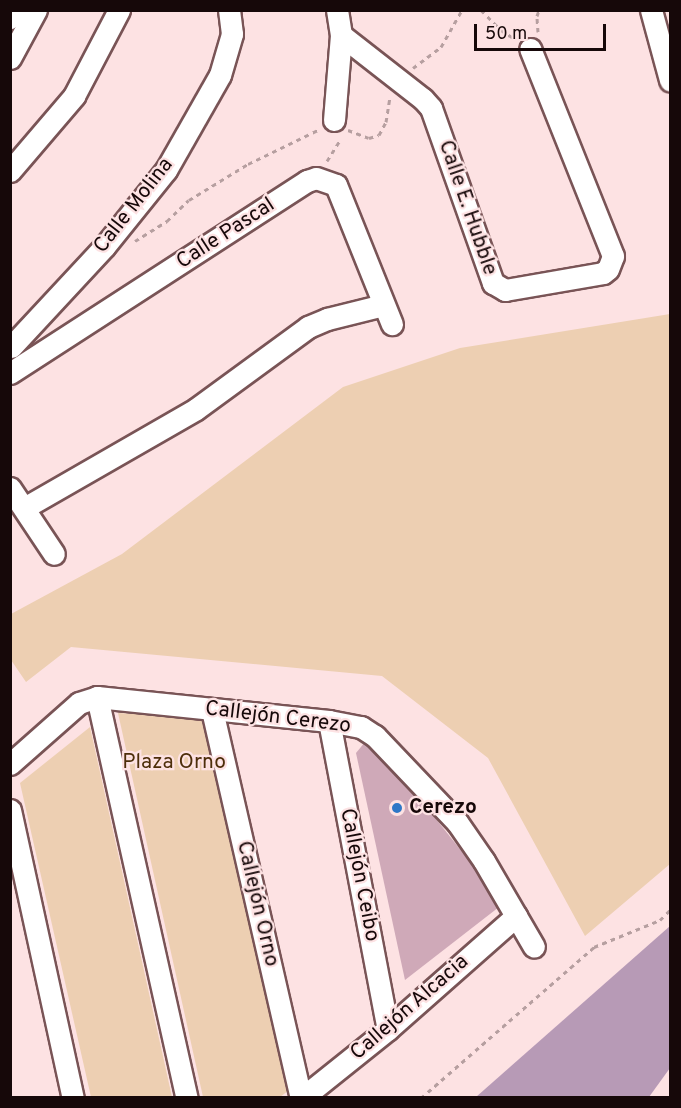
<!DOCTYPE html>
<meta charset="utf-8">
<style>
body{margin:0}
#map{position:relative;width:681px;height:1108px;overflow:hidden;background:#fde2e3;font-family:Overpass,sans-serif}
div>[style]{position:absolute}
.green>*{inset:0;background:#edcfb2}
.water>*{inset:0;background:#b79ab6}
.building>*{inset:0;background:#cfa9b8}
.path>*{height:3px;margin-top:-1.5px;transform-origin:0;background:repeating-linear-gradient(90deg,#b69fa0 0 4.5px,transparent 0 9px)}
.roads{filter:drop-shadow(2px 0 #795456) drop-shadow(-2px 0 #795456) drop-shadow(0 2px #795456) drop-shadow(0 -2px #795456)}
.minor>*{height:21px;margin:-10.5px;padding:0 10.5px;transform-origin:10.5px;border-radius:10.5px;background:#fff}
.dots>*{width:16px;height:16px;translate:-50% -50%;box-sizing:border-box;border:3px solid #fde2e3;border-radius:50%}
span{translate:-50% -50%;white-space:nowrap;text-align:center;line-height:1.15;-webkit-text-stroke:4.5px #fde2e3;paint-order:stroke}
.street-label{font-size:21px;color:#160809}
.park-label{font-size:21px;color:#4d2e0a}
.poi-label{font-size:21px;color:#160809;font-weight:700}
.left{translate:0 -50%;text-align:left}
.frame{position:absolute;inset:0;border:12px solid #160809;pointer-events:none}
.scale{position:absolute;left:474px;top:24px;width:132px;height:27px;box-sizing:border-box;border:3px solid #160809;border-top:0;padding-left:8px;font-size:18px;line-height:21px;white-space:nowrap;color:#160809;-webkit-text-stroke:4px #fde2e3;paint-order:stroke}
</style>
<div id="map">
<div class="green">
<i style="clip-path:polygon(670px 314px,670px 864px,585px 936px,488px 758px,382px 676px,71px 647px,26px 682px,11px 660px,11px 614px,122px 554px,343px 387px,460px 348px)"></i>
<i style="clip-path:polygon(118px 713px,211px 718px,288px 1091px,280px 1097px,203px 1097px)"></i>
<i style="clip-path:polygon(90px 727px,172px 1097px,91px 1097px,20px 783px)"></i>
</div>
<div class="water">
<i style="clip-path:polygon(670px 926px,670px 1068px,649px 1097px,476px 1097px)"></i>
</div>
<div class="building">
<i style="clip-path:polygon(370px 736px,471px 863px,499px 907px,405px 980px,356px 753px)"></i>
</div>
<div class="path">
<i style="left:481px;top:10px;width:28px;rotate:45deg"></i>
<i style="left:501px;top:30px;width:17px;rotate:33deg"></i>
<i style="left:538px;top:32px;width:16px;rotate:-94deg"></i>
<i style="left:537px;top:16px;width:6px;rotate:-72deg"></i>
<i style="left:413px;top:68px;width:35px;rotate:-37deg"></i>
<i style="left:441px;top:47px;width:43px;rotate:-60.4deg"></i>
<i style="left:348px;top:130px;width:22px;rotate:21deg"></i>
<i style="left:369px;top:138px;width:10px;rotate:-17deg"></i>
<i style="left:379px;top:135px;width:15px;rotate:-62deg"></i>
<i style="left:386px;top:122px;width:24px;rotate:-81deg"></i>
<i style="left:327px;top:161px;width:26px;rotate:-58deg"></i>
<i style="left:135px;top:241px;width:38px;rotate:-32deg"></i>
<i style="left:167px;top:221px;width:30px;rotate:-44deg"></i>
<i style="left:189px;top:200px;width:69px;rotate:-31.4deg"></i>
<i style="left:248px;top:164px;width:78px;rotate:-25.9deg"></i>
<i style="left:421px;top:1098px;width:230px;rotate:-41.1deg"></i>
<i style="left:594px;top:947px;width:71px;rotate:-22.2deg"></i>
<i style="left:660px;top:920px;width:14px;rotate:-45deg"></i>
</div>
<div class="roads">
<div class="minor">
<i style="left:651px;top:10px;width:73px;rotate:74.8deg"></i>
<i style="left:10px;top:18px;width:9px;rotate:-63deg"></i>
<i style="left:341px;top:35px;width:104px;rotate:38deg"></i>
<i style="left:423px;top:99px;width:12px;rotate:48deg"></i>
<i style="left:431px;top:108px;width:186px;rotate:70.5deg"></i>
<i style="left:493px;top:283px;width:14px;rotate:30deg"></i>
<i style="left:505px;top:290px;width:99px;rotate:-9.8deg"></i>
<i style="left:603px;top:273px;width:6px;rotate:-39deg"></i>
<i style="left:608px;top:269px;width:14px;rotate:-69deg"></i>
<i style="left:613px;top:256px;width:223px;rotate:-111.8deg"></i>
<i style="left:10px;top:58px;width:55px;rotate:-61.6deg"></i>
<i style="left:334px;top:120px;width:85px;rotate:-85.3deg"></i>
<i style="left:341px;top:35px;width:25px;rotate:-99deg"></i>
<i style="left:10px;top:171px;width:99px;rotate:-49.5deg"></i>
<i style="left:74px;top:96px;width:97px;rotate:-62.4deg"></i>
<i style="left:11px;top:347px;width:137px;rotate:-47.1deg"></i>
<i style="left:104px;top:247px;width:99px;rotate:-51.2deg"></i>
<i style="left:166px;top:170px;width:109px;rotate:-60.4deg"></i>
<i style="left:220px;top:75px;width:43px;rotate:-73.7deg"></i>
<i style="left:232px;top:34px;width:24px;rotate:-97deg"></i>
<i style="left:10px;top:373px;width:354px;rotate:-32.9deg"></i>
<i style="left:307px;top:181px;width:9px;rotate:-18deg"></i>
<i style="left:316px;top:178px;width:21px;rotate:19deg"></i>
<i style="left:336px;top:185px;width:150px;rotate:68.1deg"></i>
<i style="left:10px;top:488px;width:79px;rotate:56.3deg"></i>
<i style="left:24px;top:508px;width:198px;rotate:-29.9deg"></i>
<i style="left:196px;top:409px;width:139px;rotate:-36.2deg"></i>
<i style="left:308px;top:327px;width:21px;rotate:-23deg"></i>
<i style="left:327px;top:319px;width:58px;rotate:-14deg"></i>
<i style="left:97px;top:697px;width:411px;rotate:77.4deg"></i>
<i style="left:212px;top:710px;width:398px;rotate:77.1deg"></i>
<i style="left:329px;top:721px;width:314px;rotate:79.2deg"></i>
<i style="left:10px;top:764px;width:92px;rotate:-41.5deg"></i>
<i style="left:79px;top:703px;width:19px;rotate:-18deg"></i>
<i style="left:97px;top:697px;width:233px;rotate:5.9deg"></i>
<i style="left:329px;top:721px;width:33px;rotate:11deg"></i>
<i style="left:361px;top:727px;width:17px;rotate:33deg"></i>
<i style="left:375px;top:736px;width:119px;rotate:46.4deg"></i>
<i style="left:457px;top:822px;width:47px;rotate:55.3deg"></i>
<i style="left:484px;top:861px;width:99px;rotate:59.8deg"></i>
<i style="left:10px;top:810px;width:295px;rotate:77.7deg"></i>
<i style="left:302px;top:1098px;width:110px;rotate:-38.7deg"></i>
<i style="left:388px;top:1029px;width:171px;rotate:-41.4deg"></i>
</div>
</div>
<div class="dots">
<i style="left:397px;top:808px;background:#2e77c7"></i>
</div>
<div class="street-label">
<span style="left:134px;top:206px;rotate:-52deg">Calle Molina</span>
<span style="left:467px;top:208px;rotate:71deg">Calle E. Hubble</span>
<span style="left:226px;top:234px;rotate:-33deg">Calle Pascal</span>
<span style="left:278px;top:718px;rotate:7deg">Callejón Cerezo</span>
<span style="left:359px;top:875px;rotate:79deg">Callejón Ceibo</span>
<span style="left:257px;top:904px;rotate:77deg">Callejón Orno</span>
<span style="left:410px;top:1008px;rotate:-41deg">Callejón Alcacia</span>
</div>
<div class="park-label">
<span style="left:174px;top:763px">Plaza Orno</span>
</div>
<div class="poi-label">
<span class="left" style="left:409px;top:808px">Cerezo</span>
</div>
<div class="frame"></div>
<div class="scale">50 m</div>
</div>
